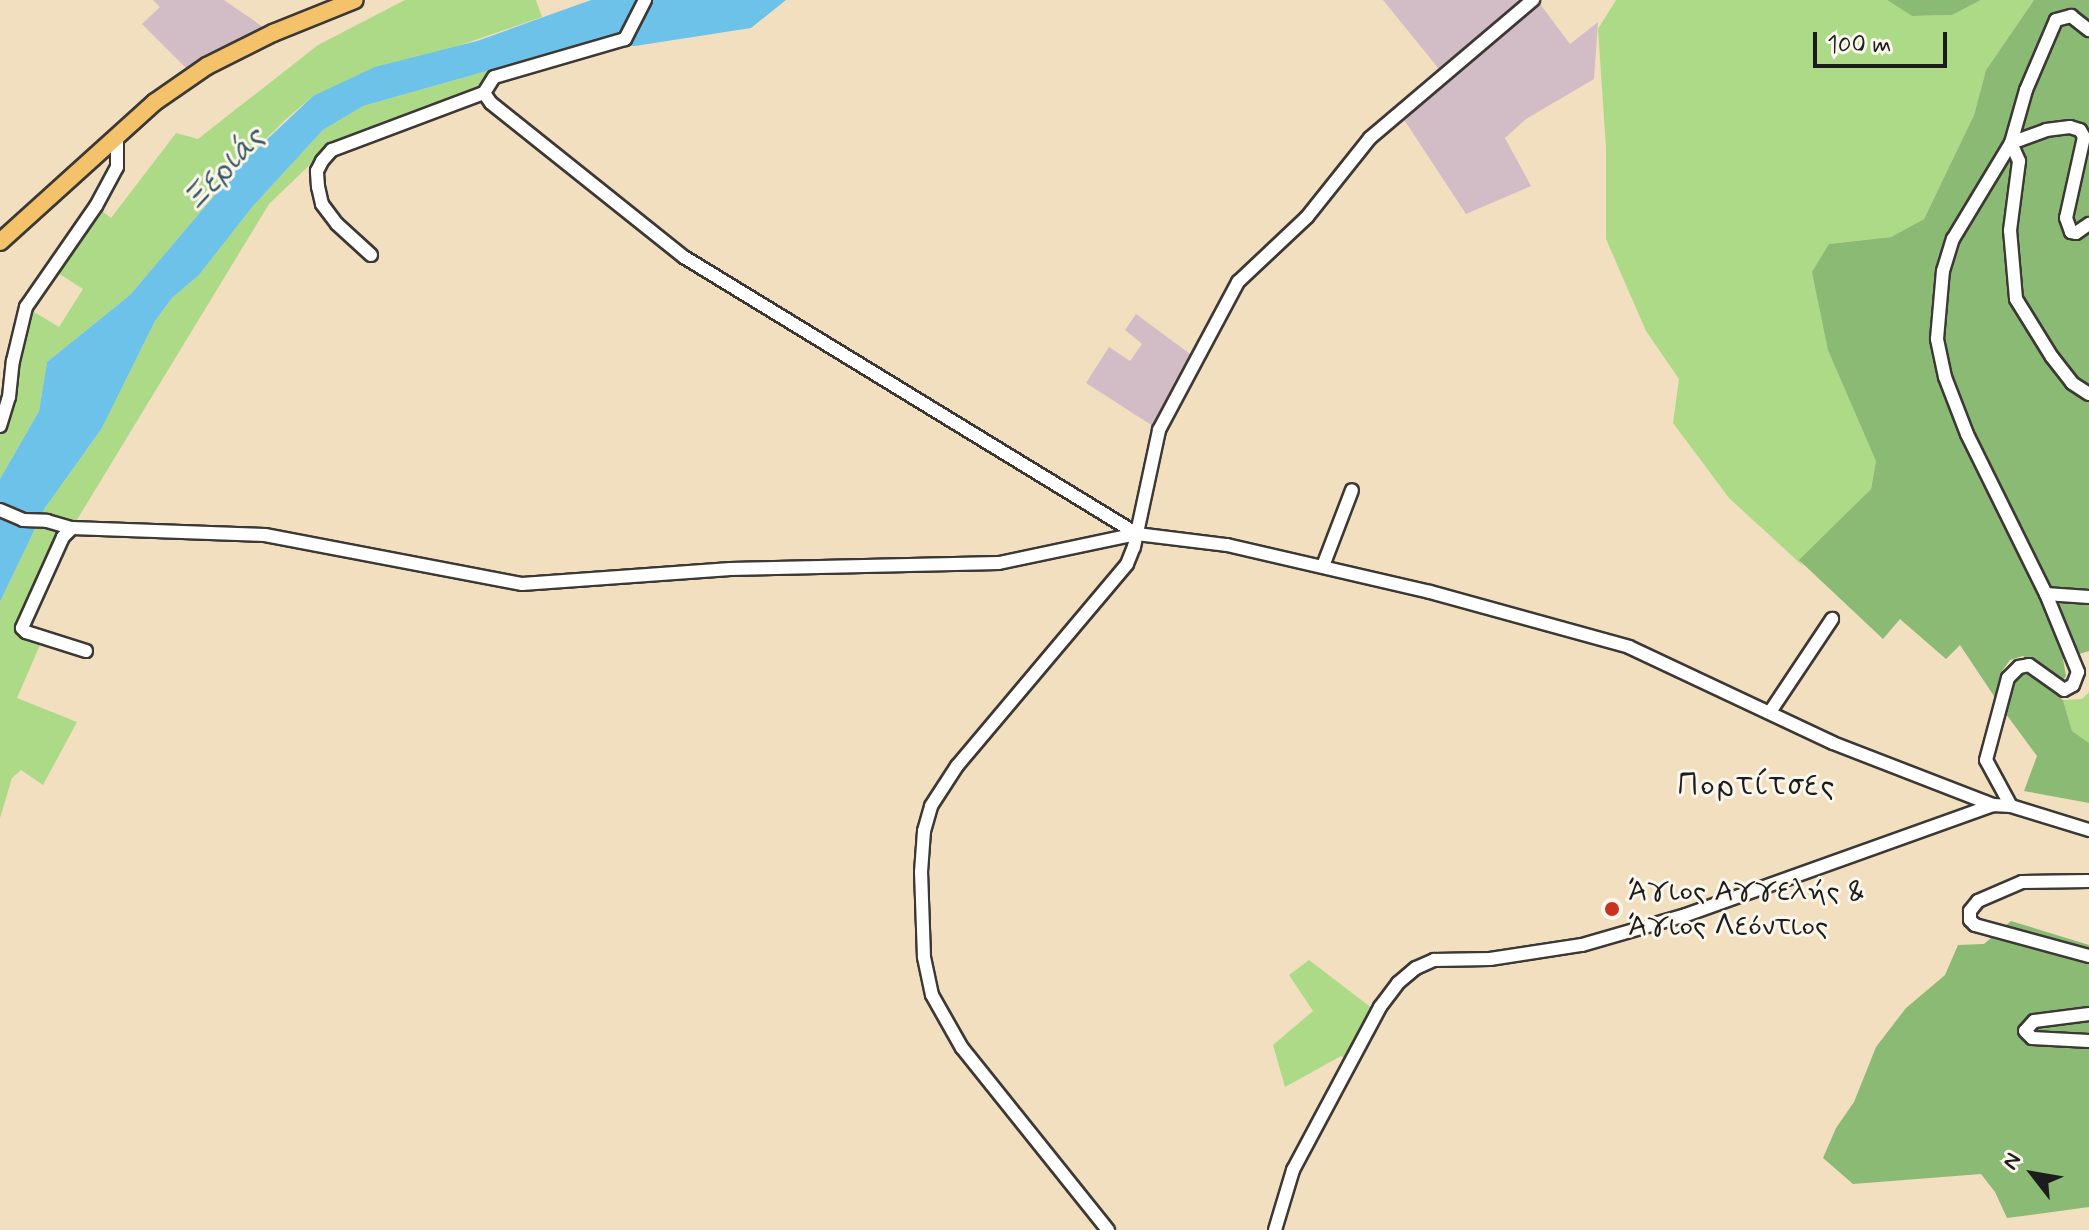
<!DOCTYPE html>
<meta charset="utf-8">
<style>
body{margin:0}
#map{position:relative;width:2089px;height:1230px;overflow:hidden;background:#f2dfc0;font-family:Mynerve,sans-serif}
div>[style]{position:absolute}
.industrial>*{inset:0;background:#d2bdc6}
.green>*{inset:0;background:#adda86}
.forest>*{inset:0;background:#8aba73}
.water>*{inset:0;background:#6dc2e9}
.roads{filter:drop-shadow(2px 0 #3c3935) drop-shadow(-2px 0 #3c3935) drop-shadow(0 2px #3c3935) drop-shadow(0 -2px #3c3935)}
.minor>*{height:12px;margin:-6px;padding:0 6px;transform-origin:6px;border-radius:6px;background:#fff}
.major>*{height:16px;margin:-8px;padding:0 8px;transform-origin:8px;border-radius:8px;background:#f3c26a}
.dots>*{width:22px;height:22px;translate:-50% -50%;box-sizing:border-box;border:4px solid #fbf7ec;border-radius:50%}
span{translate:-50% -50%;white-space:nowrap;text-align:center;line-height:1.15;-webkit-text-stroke:6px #fbf7ec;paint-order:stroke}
.poi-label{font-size:30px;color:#1c1c1c}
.left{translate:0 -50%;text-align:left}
.water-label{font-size:32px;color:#385664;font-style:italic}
.neighbourhood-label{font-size:32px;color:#1c1c1c;letter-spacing:2px}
.north{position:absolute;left:1993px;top:1134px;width:80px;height:80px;-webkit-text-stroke:6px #fbf7ec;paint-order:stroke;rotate:301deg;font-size:22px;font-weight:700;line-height:32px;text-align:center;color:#1c1c1c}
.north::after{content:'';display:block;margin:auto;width:28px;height:36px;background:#1c1c1c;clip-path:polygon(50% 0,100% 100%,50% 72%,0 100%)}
.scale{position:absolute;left:1813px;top:32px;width:134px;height:36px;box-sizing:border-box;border:4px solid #1c1c1c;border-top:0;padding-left:10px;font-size:24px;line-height:28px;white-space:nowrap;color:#1c1c1c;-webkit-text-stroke:6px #fbf7ec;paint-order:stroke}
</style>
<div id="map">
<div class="industrial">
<i style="clip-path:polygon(153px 0,224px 0,269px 31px,192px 74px,142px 24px,160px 7px)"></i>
<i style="clip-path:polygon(1383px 0,1537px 0,1570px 44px,1598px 22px,1594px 79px,1526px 119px,1505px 138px,1531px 186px,1466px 214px,1399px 112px,1443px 74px)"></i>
<i style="clip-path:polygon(1136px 314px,1197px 359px,1159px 430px,1086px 383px,1109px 347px,1130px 361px,1142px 344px,1125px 330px)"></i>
</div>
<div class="green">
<i style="clip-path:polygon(405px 0,536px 0,542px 17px,313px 96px,285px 120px,242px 163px,130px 295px,47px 362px,39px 411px,0 479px,0 426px,26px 307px,59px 327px,83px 289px,53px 270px,96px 206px,111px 218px,176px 133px,198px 139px,318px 45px)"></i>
<i style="clip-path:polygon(1616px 0,1887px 0,1912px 16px,1952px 15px,1981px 0,2034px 0,1986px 70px,1974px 115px,1924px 219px,1891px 237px,1829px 244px,1867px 435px,1876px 461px,1871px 489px,1800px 560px,1803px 566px,1729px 498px,1673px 423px,1679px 379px,1646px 331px,1606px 239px,1606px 148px,1598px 29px)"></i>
<i style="clip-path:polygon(586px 43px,609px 44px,487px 85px,319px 156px,269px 204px,72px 528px,22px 627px,43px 638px,17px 698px,77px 722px,43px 785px,21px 770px,12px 778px,0 818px,0 602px,45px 508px,102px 428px,155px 321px,172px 298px,199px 275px,253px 206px,323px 130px,363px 106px)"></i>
<i style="clip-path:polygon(2089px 692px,2089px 743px,2072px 731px,2063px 700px,2082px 699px)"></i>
<i style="clip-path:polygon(1309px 960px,1373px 1009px,1345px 1059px,1341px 1056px,1285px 1087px,1273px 1045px,1313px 1011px,1289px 975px)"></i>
</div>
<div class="forest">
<i style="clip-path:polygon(1887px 0,1981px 0,1952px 15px,1912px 16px)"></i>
<i style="clip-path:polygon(2034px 0,2089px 0,2089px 651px,2063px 659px,2066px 676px,2062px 682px,2023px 656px,2010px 660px,2002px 671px,1996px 699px,1960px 645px,1946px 659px,1900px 619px,1883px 639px,1799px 560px,1871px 489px,1876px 461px,1828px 350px,1812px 272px,1829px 244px,1891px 237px,1924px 219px,1974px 115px,1986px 70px)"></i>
<i style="clip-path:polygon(2030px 671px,2063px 700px,2072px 731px,2089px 743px,2089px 803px,2024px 791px,2037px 756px,2006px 714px,2015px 682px,2023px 673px)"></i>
<i style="clip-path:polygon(2011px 921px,2089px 945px,2089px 1207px,2007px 1218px,1995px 1192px,1981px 1174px,1853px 1184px,1823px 1158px,1836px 1128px,1854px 1102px,1876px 1047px,1906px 1008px,1945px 975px,1958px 945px,1984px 944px)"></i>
</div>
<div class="water">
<i style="clip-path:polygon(591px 0,786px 0,751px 28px,635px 46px,586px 43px,363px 106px,323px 130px,253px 206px,199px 275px,172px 298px,155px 321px,102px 428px,45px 508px,0 602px,0 479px,39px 411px,47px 362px,130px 295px,242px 163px,313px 96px,375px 67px,477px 41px)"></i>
</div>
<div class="roads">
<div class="minor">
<i style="left:645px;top:0;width:44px;rotate:117.1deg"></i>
<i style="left:625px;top:39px;width:136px;rotate:163.8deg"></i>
<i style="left:494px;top:77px;width:19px;rotate:122deg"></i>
<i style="left:484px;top:93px;width:12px;rotate:55deg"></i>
<i style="left:491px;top:103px;width:247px;rotate:38.6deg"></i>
<i style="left:684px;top:257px;width:531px;rotate:31.44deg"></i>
<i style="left:2011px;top:143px;width:37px;rotate:-20deg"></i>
<i style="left:2046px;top:130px;width:24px;rotate:-7deg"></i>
<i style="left:2070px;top:127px;width:10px;rotate:17deg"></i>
<i style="left:2080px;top:130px;width:8px;rotate:60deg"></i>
<i style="left:2084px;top:137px;width:83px;rotate:102.5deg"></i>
<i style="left:2066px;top:218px;width:15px;rotate:70deg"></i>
<i style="left:2071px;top:232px;width:5px;rotate:11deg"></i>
<i style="left:2076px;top:233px;width:16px;rotate:-35deg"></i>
<i style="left:2011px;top:143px;width:55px;rotate:-74.2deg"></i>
<i style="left:2026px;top:90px;width:76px;rotate:-66.8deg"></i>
<i style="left:2056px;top:20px;width:16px;rotate:-15deg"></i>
<i style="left:2071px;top:16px;width:23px;rotate:38deg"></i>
<i style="left:371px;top:255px;width:46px;rotate:-137.6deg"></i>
<i style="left:337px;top:224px;width:25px;rotate:-127deg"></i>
<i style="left:322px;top:204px;width:17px;rotate:-103deg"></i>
<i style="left:318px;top:187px;width:16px;rotate:-94deg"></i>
<i style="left:317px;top:171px;width:11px;rotate:-63deg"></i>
<i style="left:322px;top:161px;width:15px;rotate:-48deg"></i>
<i style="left:332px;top:150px;width:162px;rotate:-20.6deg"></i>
<i style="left:0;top:426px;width:30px;rotate:-73deg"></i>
<i style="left:9px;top:397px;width:36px;rotate:-84deg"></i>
<i style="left:13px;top:361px;width:56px;rotate:-76.5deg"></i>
<i style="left:26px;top:307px;width:123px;rotate:-55.3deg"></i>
<i style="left:96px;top:206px;width:44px;rotate:-61.7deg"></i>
<i style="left:117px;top:167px;width:29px;rotate:-90deg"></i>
<i style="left:0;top:510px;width:25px;rotate:23deg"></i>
<i style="left:23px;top:520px;width:24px;rotate:2deg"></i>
<i style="left:47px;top:521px;width:26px;rotate:16deg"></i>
<i style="left:72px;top:528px;width:193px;rotate:2.1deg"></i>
<i style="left:265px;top:535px;width:262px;rotate:10.8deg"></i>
<i style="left:522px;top:584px;width:209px;rotate:-4.1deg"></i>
<i style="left:730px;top:569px;width:269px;rotate:-1.3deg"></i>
<i style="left:999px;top:563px;width:141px;rotate:-11.9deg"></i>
<i style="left:1137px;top:534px;width:91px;rotate:7deg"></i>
<i style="left:1227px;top:545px;width:208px;rotate:13deg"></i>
<i style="left:1430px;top:592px;width:206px;rotate:15.4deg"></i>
<i style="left:1629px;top:647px;width:225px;rotate:25.2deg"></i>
<i style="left:1833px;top:743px;width:172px;rotate:21.2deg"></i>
<i style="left:72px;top:528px;width:13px;rotate:135deg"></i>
<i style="left:63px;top:537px;width:100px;rotate:114.3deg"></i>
<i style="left:22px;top:628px;width:6px;rotate:45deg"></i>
<i style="left:26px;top:632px;width:63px;rotate:17.6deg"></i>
<i style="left:1323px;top:566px;width:81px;rotate:-69.1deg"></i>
<i style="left:2046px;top:594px;width:43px;rotate:4deg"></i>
<i style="left:1770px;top:712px;width:112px;rotate:-56.3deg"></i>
<i style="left:2011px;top:806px;width:52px;rotate:-118.5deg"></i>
<i style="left:1986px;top:760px;width:85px;rotate:-75deg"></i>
<i style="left:2008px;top:678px;width:16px;rotate:-45deg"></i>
<i style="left:2019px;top:667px;width:10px;rotate:-11deg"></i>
<i style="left:2029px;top:665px;width:43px;rotate:35.5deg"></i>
<i style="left:2064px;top:690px;width:10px;rotate:-29deg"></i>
<i style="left:2073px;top:685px;width:14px;rotate:-69deg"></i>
<i style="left:2078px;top:672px;width:84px;rotate:-112.3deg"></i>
<i style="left:2046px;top:594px;width:178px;rotate:-116.3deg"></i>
<i style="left:1967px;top:434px;width:61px;rotate:-111.1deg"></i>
<i style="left:1945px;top:377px;width:39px;rotate:-102deg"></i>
<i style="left:1937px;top:339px;width:68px;rotate:-85deg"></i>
<i style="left:1943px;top:271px;width:34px;rotate:-73deg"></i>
<i style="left:1953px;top:239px;width:112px;rotate:-58.9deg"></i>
<i style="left:2011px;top:143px;width:20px;rotate:66deg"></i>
<i style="left:2019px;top:161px;width:70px;rotate:97.4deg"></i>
<i style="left:2010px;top:230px;width:69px;rotate:85deg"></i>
<i style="left:2016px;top:299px;width:68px;rotate:58.2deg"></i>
<i style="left:2052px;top:357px;width:33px;rotate:52deg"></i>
<i style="left:2072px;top:383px;width:20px;rotate:33deg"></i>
<i style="left:2089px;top:881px;width:67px;rotate:179.1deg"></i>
<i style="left:2022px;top:882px;width:48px;rotate:156.6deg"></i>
<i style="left:1978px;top:901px;width:13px;rotate:129deg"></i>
<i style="left:1970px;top:911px;width:9px;rotate:90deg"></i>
<i style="left:1970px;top:920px;width:7px;rotate:45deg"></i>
<i style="left:1975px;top:925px;width:118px;rotate:15.2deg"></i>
<i style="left:2089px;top:1014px;width:55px;rotate:172.7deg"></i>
<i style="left:2034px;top:1021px;width:13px;rotate:132deg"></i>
<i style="left:2025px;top:1031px;width:10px;rotate:45deg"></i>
<i style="left:2032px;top:1038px;width:57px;rotate:3deg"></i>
<i style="left:1108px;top:1230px;width:233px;rotate:-128.7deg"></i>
<i style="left:962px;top:1048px;width:61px;rotate:-119.5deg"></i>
<i style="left:932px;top:995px;width:39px;rotate:-102deg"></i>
<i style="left:924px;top:957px;width:85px;rotate:-92deg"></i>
<i style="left:921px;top:872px;width:41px;rotate:-85.8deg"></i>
<i style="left:924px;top:831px;width:26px;rotate:-74deg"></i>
<i style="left:931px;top:806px;width:48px;rotate:-57deg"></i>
<i style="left:957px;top:766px;width:264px;rotate:-49.9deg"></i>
<i style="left:1127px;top:564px;width:18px;rotate:-68deg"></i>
<i style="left:1134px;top:547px;width:120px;rotate:-77.9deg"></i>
<i style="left:1159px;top:430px;width:168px;rotate:-61.9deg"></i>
<i style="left:1238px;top:282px;width:95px;rotate:-43.3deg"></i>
<i style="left:1307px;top:217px;width:101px;rotate:-51.4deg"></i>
<i style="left:1370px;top:138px;width:214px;rotate:-40.3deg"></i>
<i style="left:1275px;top:1230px;width:63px;rotate:-73.3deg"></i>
<i style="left:1293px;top:1170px;width:185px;rotate:-61.9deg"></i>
<i style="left:1380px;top:1007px;width:30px;rotate:-53deg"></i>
<i style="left:1398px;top:983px;width:23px;rotate:-40deg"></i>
<i style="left:1416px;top:968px;width:20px;rotate:-24deg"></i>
<i style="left:1434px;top:960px;width:56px;rotate:-1deg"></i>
<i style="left:1490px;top:959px;width:93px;rotate:-8.7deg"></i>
<i style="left:1582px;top:945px;width:108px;rotate:-16.1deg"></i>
<i style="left:1686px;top:915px;width:326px;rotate:-19.7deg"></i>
<i style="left:1993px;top:805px;width:18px;rotate:3deg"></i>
<i style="left:2011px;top:806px;width:82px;rotate:17.1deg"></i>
</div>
<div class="major">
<i style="left:0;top:242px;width:209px;rotate:-42.1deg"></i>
<i style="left:155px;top:102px;width:63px;rotate:-34.7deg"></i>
<i style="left:207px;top:66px;width:74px;rotate:-26.6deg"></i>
<i style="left:273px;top:33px;width:88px;rotate:-21.9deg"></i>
</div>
</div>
<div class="dots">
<i style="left:1612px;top:909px;background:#c8321e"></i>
</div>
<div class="poi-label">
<span class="left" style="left:1628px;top:909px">Άγιος Αγγελής &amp;<br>Άγιος Λεόντιος</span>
</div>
<div class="water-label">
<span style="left:224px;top:170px;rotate:-47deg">Ξεριάς</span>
</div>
<div class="neighbourhood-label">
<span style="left:1757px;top:786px">Πορτίτσες</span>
</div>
<div class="north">N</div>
<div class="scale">100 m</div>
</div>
